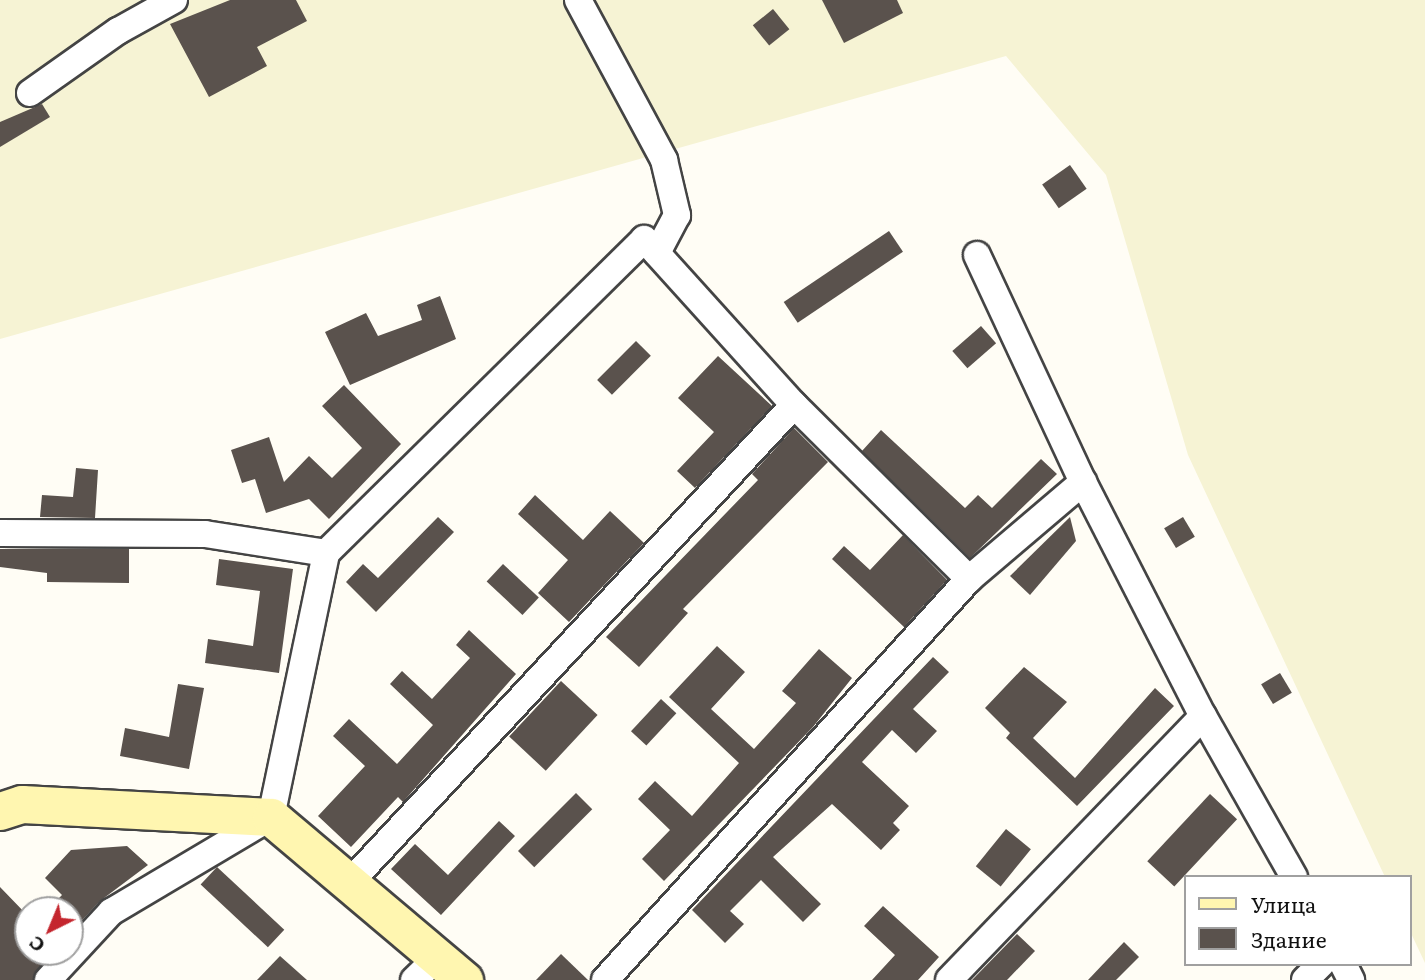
<!DOCTYPE html>
<meta charset="utf-8">
<style>
body{margin:0}
#map{position:relative;width:1425px;height:980px;overflow:hidden;background:#fffdf5;font-family:Literata,serif}
div>[style]{position:absolute}
.farmland>*{inset:0;background:#f6f3d4}
.building>*{inset:0;background:#5a524d;transform-origin:0 0}
.roads{filter:drop-shadow(2px 0 #444) drop-shadow(-2px 0 #444) drop-shadow(0 2px #444) drop-shadow(0 -2px #444)}
.street>*{height:26px;margin:-13px;padding:0 13px;transform-origin:13px;border-radius:13px;background:#fff}
.secondary>*{height:37px;margin:-18.5px;padding:0 18.5px;transform-origin:18.5px;border-radius:18.5px;background:#fff6b0}
span{translate:-50% -50%;white-space:nowrap;text-align:center;line-height:1.15;-webkit-text-stroke:7px #fff;paint-order:stroke}
.legend{position:absolute;left:1184px;top:875px;width:228px;height:91px;box-sizing:border-box;background:#fff;border:2px solid #a0a0a0;margin:0;padding:9px 12px;list-style:none;font-size:21px;color:#111}
.legend li{display:flex;align-items:center;gap:14px;height:35px}
.legend b{width:35px;border:2px solid #a0a0a0}
.north{position:absolute;left:14px;top:896px;width:70px;height:70px;box-sizing:border-box;background:#fff;border:2px solid #a0a0a0;border-radius:50%;rotate:223deg;font-size:19px;font-weight:700;line-height:28px;text-align:center;color:#111}
.north::after{content:'';display:block;margin:auto;width:24px;height:32px;background:#c4262e;clip-path:polygon(50% 0,100% 100%,50% 72%,0 100%)}
</style>
<div id="map">
<div class="farmland">
<i style="clip-path:polygon(0 0,1425px 0,1425px 963px,1409px 929px,1409px 877px,1385px 877px,1188px 455px,1106px 175px,1006px 56px,0 339px)"></i>
</div>
<div class="building">
<i style="clip-path:polygon(230px 0,296px 0,307px 21px,257px 47px,267px 66px,209px 97px,170px 24px)"></i>
<i style="clip-path:polygon(822px 0,897px 0,903px 13px,844px 43px)"></i>
<i style="left:773px;top:9px;width:26px;height:26px;rotate:51deg"></i>
<i style="clip-path:polygon(42px 104px,50px 117px,0 147px,0 122px)"></i>
<i style="left:1070px;top:165px;width:29px;height:34px;rotate:55deg"></i>
<i style="left:889px;top:231px;width:25px;height:127px;rotate:56deg"></i>
<i style="clip-path:polygon(440px 296px,456px 339px,350px 385px,325px 332px,366px 313px,378px 336px,422px 320px,417px 305px)"></i>
<i style="left:981px;top:326px;width:23px;height:38px;rotate:49deg"></i>
<i style="left:636px;top:341px;width:21px;height:55px;rotate:45deg"></i>
<i style="clip-path:polygon(718px 356px,772px 406px,695px 488px,677px 471px,714px 432px,678px 398px)"></i>
<i style="clip-path:polygon(344px 385px,401px 444px,329px 519px,309px 499px,266px 513px,255px 479px,242px 483px,231px 450px,269px 437px,284px 482px,309px 456px,332px 478px,362px 448px,322px 406px)"></i>
<i style="clip-path:polygon(794px 428px,828px 462px,683px 609px,688px 613px,639px 667px,606px 637px,758px 480px,752px 474px)"></i>
<i style="clip-path:polygon(881px 430px,965px 508px,978px 495px,992px 508px,1041px 459px,1057px 474px,970px 558px,862px 451px)"></i>
<i style="clip-path:polygon(76px 468px,98px 470px,95px 518px,40px 517px,42px 495px,73px 497px)"></i>
<i style="clip-path:polygon(535px 495px,583px 540px,610px 511px,644px 543px,569px 622px,538px 593px,568px 560px,518px 514px)"></i>
<i style="clip-path:polygon(438px 517px,454px 532px,376px 612px,346px 582px,363px 564px,378px 578px)"></i>
<i style="clip-path:polygon(1070px 517px,1076px 541px,1030px 595px,1010px 576px)"></i>
<i style="left:1183px;top:517px;width:23px;height:22px;rotate:59deg"></i>
<i style="clip-path:polygon(903px 535px,947px 580px,904px 627px,832px 559px,844px 546px,870px 570px)"></i>
<i style="clip-path:polygon(0 549px,129px 549px,129px 583px,47px 582px,47px 573px,0 567px)"></i>
<i style="clip-path:polygon(219px 559px,293px 569px,279px 673px,205px 663px,208px 639px,253px 646px,260px 591px,216px 585px)"></i>
<i style="left:503px;top:564px;width:49px;height:24px;rotate:43deg"></i>
<i style="clip-path:polygon(469px 630px,516px 674px,403px 802px,398px 797px,351px 847px,318px 816px,365px 766px,333px 736px,349px 719px,397px 764px,433px 725px,390px 684px,402px 671px,432px 699px,470px 658px,456px 645px)"></i>
<i style="clip-path:polygon(717px 646px,745px 672px,711px 709px,754px 749px,796px 703px,782px 691px,819px 649px,852px 678px,813px 727px,664px 881px,642px 859px,670px 830px,638px 799px,655px 781px,692px 816px,739px 763px,669px 697px)"></i>
<i style="clip-path:polygon(933px 657px,949px 672px,913px 709px,937px 731px,916px 753px,892px 730px,862px 762px,909px 806px,893px 823px,900px 830px,881px 850px,832px 804px,773px 857px,821px 904px,803px 922px,761px 880px,730px 911px,744px 924px,725px 943px,692px 910px)"></i>
<i style="clip-path:polygon(1024px 667px,1067px 702px,1033px 738px,1075px 778px,1155px 688px,1174px 706px,1077px 806px,1006px 738px,1010px 733px,985px 708px)"></i>
<i style="left:1280px;top:673px;width:23px;height:22px;rotate:59deg"></i>
<i style="left:561px;top:681px;width:50px;height:76px;rotate:43deg"></i>
<i style="clip-path:polygon(178px 684px,204px 688px,189px 769px,120px 756px,125px 728px,169px 737px)"></i>
<i style="left:661px;top:699px;width:21px;height:44px;rotate:43deg"></i>
<i style="left:576px;top:793px;width:23px;height:82px;rotate:45deg"></i>
<i style="left:1210px;top:794px;width:37px;height:92px;rotate:43deg"></i>
<i style="clip-path:polygon(499px 821px,515px 836px,441px 915px,391px 869px,415px 844px,448px 875px)"></i>
<i style="left:1006px;top:829px;width:32px;height:48px;rotate:39deg"></i>
<i style="clip-path:polygon(127px 846px,148px 865px,100px 901px,70px 933px,70px 910px,47px 910px,62px 895px,45px 878px,71px 850px)"></i>
<i style="left:217px;top:867px;width:92px;height:24px;rotate:43deg"></i>
<i style="clip-path:polygon(0 887px,28px 916px,28px 952px,52px 952px,33px 980px,0 980px)"></i>
<i style="clip-path:polygon(883px 906px,939px 957px,918px 980px,872px 980px,895px 955px,864px 926px)"></i>
<i style="clip-path:polygon(1017px 934px,1035px 951px,1007px 980px,972px 980px)"></i>
<i style="clip-path:polygon(1124px 942px,1139px 957px,1116px 980px,1088px 980px)"></i>
<i style="clip-path:polygon(561px 954px,588px 980px,536px 980px)"></i>
<i style="clip-path:polygon(280px 956px,307px 980px,257px 980px)"></i>
</div>
<div class="roads">
<div class="street">
<i style="left:578px;top:0;width:182px;rotate:61.7deg"></i>
<i style="left:664px;top:160px;width:57px;rotate:76.7deg"></i>
<i style="left:677px;top:215px;width:43px;rotate:117.8deg"></i>
<i style="left:30px;top:93px;width:108px;rotate:-35.2deg"></i>
<i style="left:118px;top:31px;width:64px;rotate:-29deg"></i>
<i style="left:977px;top:255px;width:251px;rotate:65deg"></i>
<i style="left:1083px;top:482px;width:263px;rotate:62.9deg"></i>
<i style="left:1203px;top:716px;width:185px;rotate:60.5deg"></i>
<i style="left:0;top:533px;width:205px;rotate:0.3deg"></i>
<i style="left:205px;top:534px;width:122px;rotate:8.9deg"></i>
<i style="left:352px;top:880px;width:649px;rotate:-47.06deg"></i>
<i style="left:1343px;top:964px;width:18px;rotate:63deg"></i>
<i style="left:48px;top:980px;width:93px;rotate:-47.2deg"></i>
<i style="left:111px;top:912px;width:186px;rotate:-30.7deg"></i>
<i style="left:271px;top:817px;width:270px;rotate:-78.2deg"></i>
<i style="left:326px;top:553px;width:447px;rotate:-44.6deg"></i>
<i style="left:644px;top:239px;width:224px;rotate:47.9deg"></i>
<i style="left:794px;top:405px;width:247px;rotate:44.8deg"></i>
<i style="left:414px;top:980px;width:33px;rotate:-44deg"></i>
<i style="left:605px;top:980px;width:542px;rotate:-47.77deg"></i>
<i style="left:969px;top:579px;width:150px;rotate:-40.4deg"></i>
<i style="left:949px;top:980px;width:366px;rotate:-46.1deg"></i>
<i style="left:1305px;top:980px;width:23px;rotate:-45deg"></i>
</div>
<div class="secondary">
<i style="left:0;top:811px;width:23px;rotate:-18deg"></i>
<i style="left:22px;top:804px;width:249px;rotate:3deg"></i>
<i style="left:271px;top:817px;width:253px;rotate:40.2deg"></i>
</div>
</div>
<ul class="legend">
<li><b style="height:9px;background:#fff6b0"></b>Улица</li>
<li><b style="height:19px;background:#5a524d"></b>Здание</li>
</ul>
<div class="north">С</div>
</div>
